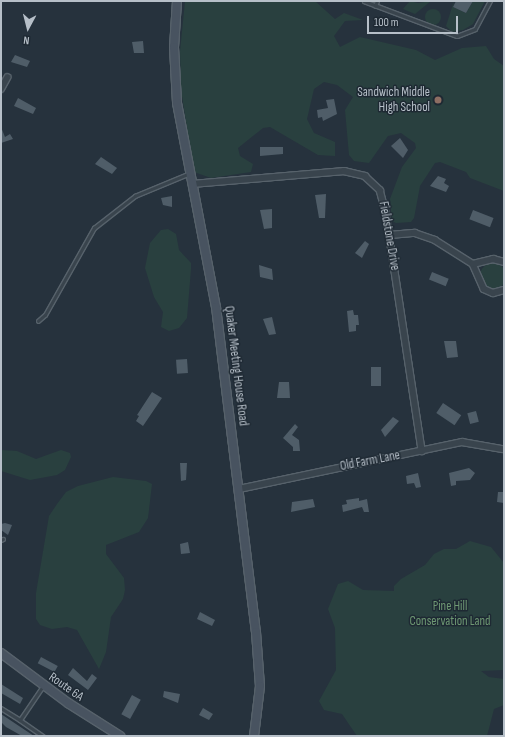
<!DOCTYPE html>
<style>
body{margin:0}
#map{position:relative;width:505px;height:737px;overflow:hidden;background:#26323d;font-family:"Sofia Sans Condensed",sans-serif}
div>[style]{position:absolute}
.green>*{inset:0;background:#29403f}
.round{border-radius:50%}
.building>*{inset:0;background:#4f5d68;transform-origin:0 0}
.roads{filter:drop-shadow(1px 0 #57626b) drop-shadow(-1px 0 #57626b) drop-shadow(0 1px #57626b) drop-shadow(0 -1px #57626b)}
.service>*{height:2.5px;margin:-1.25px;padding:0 1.25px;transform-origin:1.25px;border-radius:1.25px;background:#39444d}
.minor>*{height:5.5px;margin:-2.75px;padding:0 2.75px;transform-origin:2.75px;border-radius:2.75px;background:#39444d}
.secondary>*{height:8px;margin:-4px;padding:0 4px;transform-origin:4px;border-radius:4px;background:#485360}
.dots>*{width:11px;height:11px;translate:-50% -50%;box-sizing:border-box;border:2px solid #1e2933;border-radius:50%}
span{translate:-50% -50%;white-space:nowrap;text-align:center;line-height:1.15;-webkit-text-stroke:3px #1e2933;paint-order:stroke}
.poi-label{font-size:13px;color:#b6bfc8}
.right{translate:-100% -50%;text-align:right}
.street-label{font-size:13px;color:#b6bfc8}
.park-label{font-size:13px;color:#6e9873}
.frame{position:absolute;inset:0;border:2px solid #b6bfc8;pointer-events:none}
.north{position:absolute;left:8px;top:8px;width:40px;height:40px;-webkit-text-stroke:3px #1e2933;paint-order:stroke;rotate:187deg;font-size:11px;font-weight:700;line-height:16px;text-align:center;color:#b6bfc8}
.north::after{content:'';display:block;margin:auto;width:14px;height:18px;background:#b6bfc8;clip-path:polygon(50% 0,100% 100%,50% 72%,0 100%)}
.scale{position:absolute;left:367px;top:16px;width:91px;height:18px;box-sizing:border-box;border:2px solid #b6bfc8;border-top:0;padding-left:5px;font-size:12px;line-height:14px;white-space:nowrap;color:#b6bfc8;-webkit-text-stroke:3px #1e2933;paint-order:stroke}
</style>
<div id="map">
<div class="green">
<i style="clip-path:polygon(185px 1px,315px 1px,335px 19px,344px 13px,363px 20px,345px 21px,334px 36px,340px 47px,360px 37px,416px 50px,435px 60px,462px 48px,486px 46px,494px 59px,504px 66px,504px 191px,470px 178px,466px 172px,440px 162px,435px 163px,420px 186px,414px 218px,411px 222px,396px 223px,392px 221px,390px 199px,402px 167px,416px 148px,415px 143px,401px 133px,388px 136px,369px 163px,354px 161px,349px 155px,345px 110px,353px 97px,337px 85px,324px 82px,314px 89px,307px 119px,314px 133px,335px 142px,335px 156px,318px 155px,270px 127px,263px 128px,238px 148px,240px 156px,253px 164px,251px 172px,211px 178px,194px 172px,181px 90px,180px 51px)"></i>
<i style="clip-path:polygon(410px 1px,418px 3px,431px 1px,415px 14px,403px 9px)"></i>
<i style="clip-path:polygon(454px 1px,453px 7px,466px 13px,473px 1px,485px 1px,473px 24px,463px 30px,452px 32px,446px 26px)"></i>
<i class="round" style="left:425px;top:9px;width:16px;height:16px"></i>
<i style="clip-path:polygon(168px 229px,176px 234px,179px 250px,191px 263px,191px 269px,187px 318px,179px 328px,169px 331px,161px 327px,163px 312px,154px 297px,145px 268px,150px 243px,161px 230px)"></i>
<i class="round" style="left:480px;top:263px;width:26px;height:26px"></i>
<i style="clip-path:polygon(1px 450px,17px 451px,36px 459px,61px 450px,70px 453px,71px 457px,65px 470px,57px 475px,30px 480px,1px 471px)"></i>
<i style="clip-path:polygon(113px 477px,146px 481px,152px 484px,148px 518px,139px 532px,106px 545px,106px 554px,124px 578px,125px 590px,123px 599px,111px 617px,106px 652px,99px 669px,77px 630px,67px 627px,52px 629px,40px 625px,36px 619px,36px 593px,49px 516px,57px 504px,66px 492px,78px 486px)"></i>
<i style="clip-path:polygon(470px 541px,491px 547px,504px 563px,504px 670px,481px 671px,489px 677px,504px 679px,504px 705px,494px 709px,487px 736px,357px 736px,342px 714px,324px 710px,319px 701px,336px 670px,335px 628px,328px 609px,338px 584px,348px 581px,363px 590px,394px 591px,394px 586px,401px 579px,425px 565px,434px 554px,444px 549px,456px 549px)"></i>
</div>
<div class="building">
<i style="clip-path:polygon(456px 1px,473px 1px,466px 13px,453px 7px)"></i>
<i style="clip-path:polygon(143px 41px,144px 53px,134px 53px,132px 42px)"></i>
<i style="clip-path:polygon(15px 55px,30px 61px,27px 67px,11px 62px)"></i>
<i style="clip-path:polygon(18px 98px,36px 108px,33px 114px,14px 106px)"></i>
<i style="clip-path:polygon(334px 99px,337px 114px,323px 121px,322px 117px,318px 118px,317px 110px,328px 108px,326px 100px)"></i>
<i style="clip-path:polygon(1px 127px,5px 137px,10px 134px,13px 139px,1px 143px)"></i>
<i style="clip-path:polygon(400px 138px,408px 150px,403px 158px,391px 146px)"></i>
<i style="clip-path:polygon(260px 147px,283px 147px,283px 154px,260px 156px)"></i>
<i style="clip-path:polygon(101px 157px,117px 168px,112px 174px,95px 164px)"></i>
<i style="clip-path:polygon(438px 176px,446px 179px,444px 183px,449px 186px,446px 192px,430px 186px)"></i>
<i style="clip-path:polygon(326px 194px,325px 218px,319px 218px,315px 195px)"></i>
<i style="clip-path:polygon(172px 196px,172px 207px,163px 205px,161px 198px)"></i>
<i style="clip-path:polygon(272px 209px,272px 228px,264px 229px,260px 210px)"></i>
<i style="left:473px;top:210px;width:22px;height:10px;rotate:21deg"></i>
<i style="clip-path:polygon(365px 241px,369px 244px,362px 258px,355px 253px)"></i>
<i style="clip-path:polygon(259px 265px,272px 269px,273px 280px,260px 277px)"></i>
<i style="left:432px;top:272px;width:18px;height:8px;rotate:22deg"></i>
<i style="clip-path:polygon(353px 310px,354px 315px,358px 315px,359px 325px,356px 325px,356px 331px,349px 332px,347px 311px)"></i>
<i style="clip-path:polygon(272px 317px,276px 334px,269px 335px,263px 319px)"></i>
<i style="clip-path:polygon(444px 341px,456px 341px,458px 357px,447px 358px)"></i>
<i style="left:187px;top:359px;width:14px;height:11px;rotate:86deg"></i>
<i style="left:371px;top:367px;width:10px;height:19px"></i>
<i style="clip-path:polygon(279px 382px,289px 382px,290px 398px,277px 398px)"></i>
<i style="clip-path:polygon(152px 392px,162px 398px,143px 426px,136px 421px,139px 416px,137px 415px)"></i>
<i style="left:443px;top:403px;width:22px;height:12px;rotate:34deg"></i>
<i style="left:476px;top:411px;width:11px;height:9px;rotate:75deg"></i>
<i style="clip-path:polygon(393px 417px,399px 421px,385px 437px,381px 430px)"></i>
<i style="clip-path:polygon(295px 424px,298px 427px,292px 435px,299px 440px,300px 451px,293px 451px,293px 447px,283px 438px)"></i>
<i style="clip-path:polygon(180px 463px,187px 463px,186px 480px,181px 481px)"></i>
<i style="clip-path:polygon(469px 468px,475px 473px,470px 480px,456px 481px,456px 485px,451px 486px,449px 473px)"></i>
<i style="clip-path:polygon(418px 473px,421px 487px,416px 488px,414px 483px,407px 484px,406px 476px)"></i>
<i style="clip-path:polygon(498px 492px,504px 492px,504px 503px,497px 502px)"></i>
<i style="clip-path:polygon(359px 498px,359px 501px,367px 499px,369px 512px,364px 512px,362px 507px,343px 512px,342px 505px,347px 504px,346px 500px)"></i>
<i style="clip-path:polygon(313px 499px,315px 507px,291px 512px,292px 502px)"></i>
<i style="clip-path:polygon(5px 523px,12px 525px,8px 535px,1px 530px,1px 524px)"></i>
<i style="clip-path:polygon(188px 542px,190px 553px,181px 554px,180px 544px)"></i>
<i style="clip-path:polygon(200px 612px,215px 620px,212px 626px,197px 619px)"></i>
<i style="left:41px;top:657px;width:19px;height:7px;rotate:28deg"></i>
<i style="clip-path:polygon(73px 668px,87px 681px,92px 674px,97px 678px,88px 690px,68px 675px)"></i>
<i style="clip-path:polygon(1px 684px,23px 698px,20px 704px,1px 693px)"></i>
<i style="clip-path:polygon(164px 691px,180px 694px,178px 703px,163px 697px)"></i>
<i style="left:132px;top:695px;width:10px;height:22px;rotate:29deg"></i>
<i style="clip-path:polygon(203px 708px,213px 714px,209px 720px,199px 715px)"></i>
<i style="clip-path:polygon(1px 714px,34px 736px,22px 736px,6px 727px,1px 722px)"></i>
</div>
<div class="roads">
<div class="service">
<i style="left:364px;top:1px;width:99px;rotate:20.6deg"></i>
<i style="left:457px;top:36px;width:19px;rotate:-21deg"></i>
<i style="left:475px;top:29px;width:32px;rotate:-62deg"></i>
<i style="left:375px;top:6px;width:5px;rotate:-68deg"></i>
<i style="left:38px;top:321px;width:9px;rotate:-41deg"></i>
<i style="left:45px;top:315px;width:100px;rotate:-60.6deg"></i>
<i style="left:94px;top:228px;width:52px;rotate:-38deg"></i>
<i style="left:135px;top:196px;width:57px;rotate:-22.5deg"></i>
<i style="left:1px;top:540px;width:2px;rotate:-27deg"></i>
<i style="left:1px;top:708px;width:22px;rotate:32deg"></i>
<i style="left:20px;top:720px;width:41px;rotate:-55.9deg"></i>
<i style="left:20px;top:720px;width:28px;rotate:35deg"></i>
</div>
<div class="minor">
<i style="left:1px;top:89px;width:13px;rotate:-61deg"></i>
<i style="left:192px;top:184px;width:153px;rotate:-4.9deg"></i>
<i style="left:344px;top:171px;width:22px;rotate:13deg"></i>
<i style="left:365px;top:176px;width:21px;rotate:43deg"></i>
<i style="left:380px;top:190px;width:23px;rotate:75deg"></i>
<i style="left:386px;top:212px;width:242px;rotate:81.4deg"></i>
<i style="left:390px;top:235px;width:25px;rotate:-5deg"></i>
<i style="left:415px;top:233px;width:21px;rotate:19deg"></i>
<i style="left:435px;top:240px;width:45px;rotate:32.3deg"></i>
<i style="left:473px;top:264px;width:27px;rotate:66deg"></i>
<i style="left:484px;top:289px;width:10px;rotate:24deg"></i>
<i style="left:493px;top:293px;width:11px;rotate:-15deg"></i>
<i style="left:473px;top:264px;width:21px;rotate:-14deg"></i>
<i style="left:493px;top:259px;width:11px;rotate:15deg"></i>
<i style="left:239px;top:489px;width:228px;rotate:-11.9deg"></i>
<i style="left:462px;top:442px;width:41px;rotate:9.9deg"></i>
</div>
<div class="secondary">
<i style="left:177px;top:1px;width:46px;rotate:93.7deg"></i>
<i style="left:174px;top:47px;width:56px;rotate:86.9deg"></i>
<i style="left:177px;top:103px;width:208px;rotate:79.2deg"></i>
<i style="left:216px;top:307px;width:327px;rotate:83deg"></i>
<i style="left:256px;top:632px;width:54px;rotate:85.8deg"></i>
<i style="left:260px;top:686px;width:50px;rotate:96.8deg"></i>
<i style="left:1px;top:653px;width:84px;rotate:36.7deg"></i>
<i style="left:68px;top:703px;width:62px;rotate:32.4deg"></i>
</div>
</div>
<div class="dots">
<i style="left:438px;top:100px;background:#8d6e63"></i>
</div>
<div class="poi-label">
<span class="right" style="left:430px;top:100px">Sandwich Middle<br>High School</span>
</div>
<div class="street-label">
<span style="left:389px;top:236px;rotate:80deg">Fieldstone Drive</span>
<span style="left:236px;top:366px;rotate:83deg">Quaker Meeting House Road</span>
<span style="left:370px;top:461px;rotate:-11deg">Old Farm Lane</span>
<span style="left:66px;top:687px;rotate:35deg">Route 6A</span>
</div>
<div class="park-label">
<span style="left:450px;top:614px">Pine Hill<br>Conservation Land</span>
</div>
<div class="frame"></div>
<div class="north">N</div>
<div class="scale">100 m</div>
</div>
